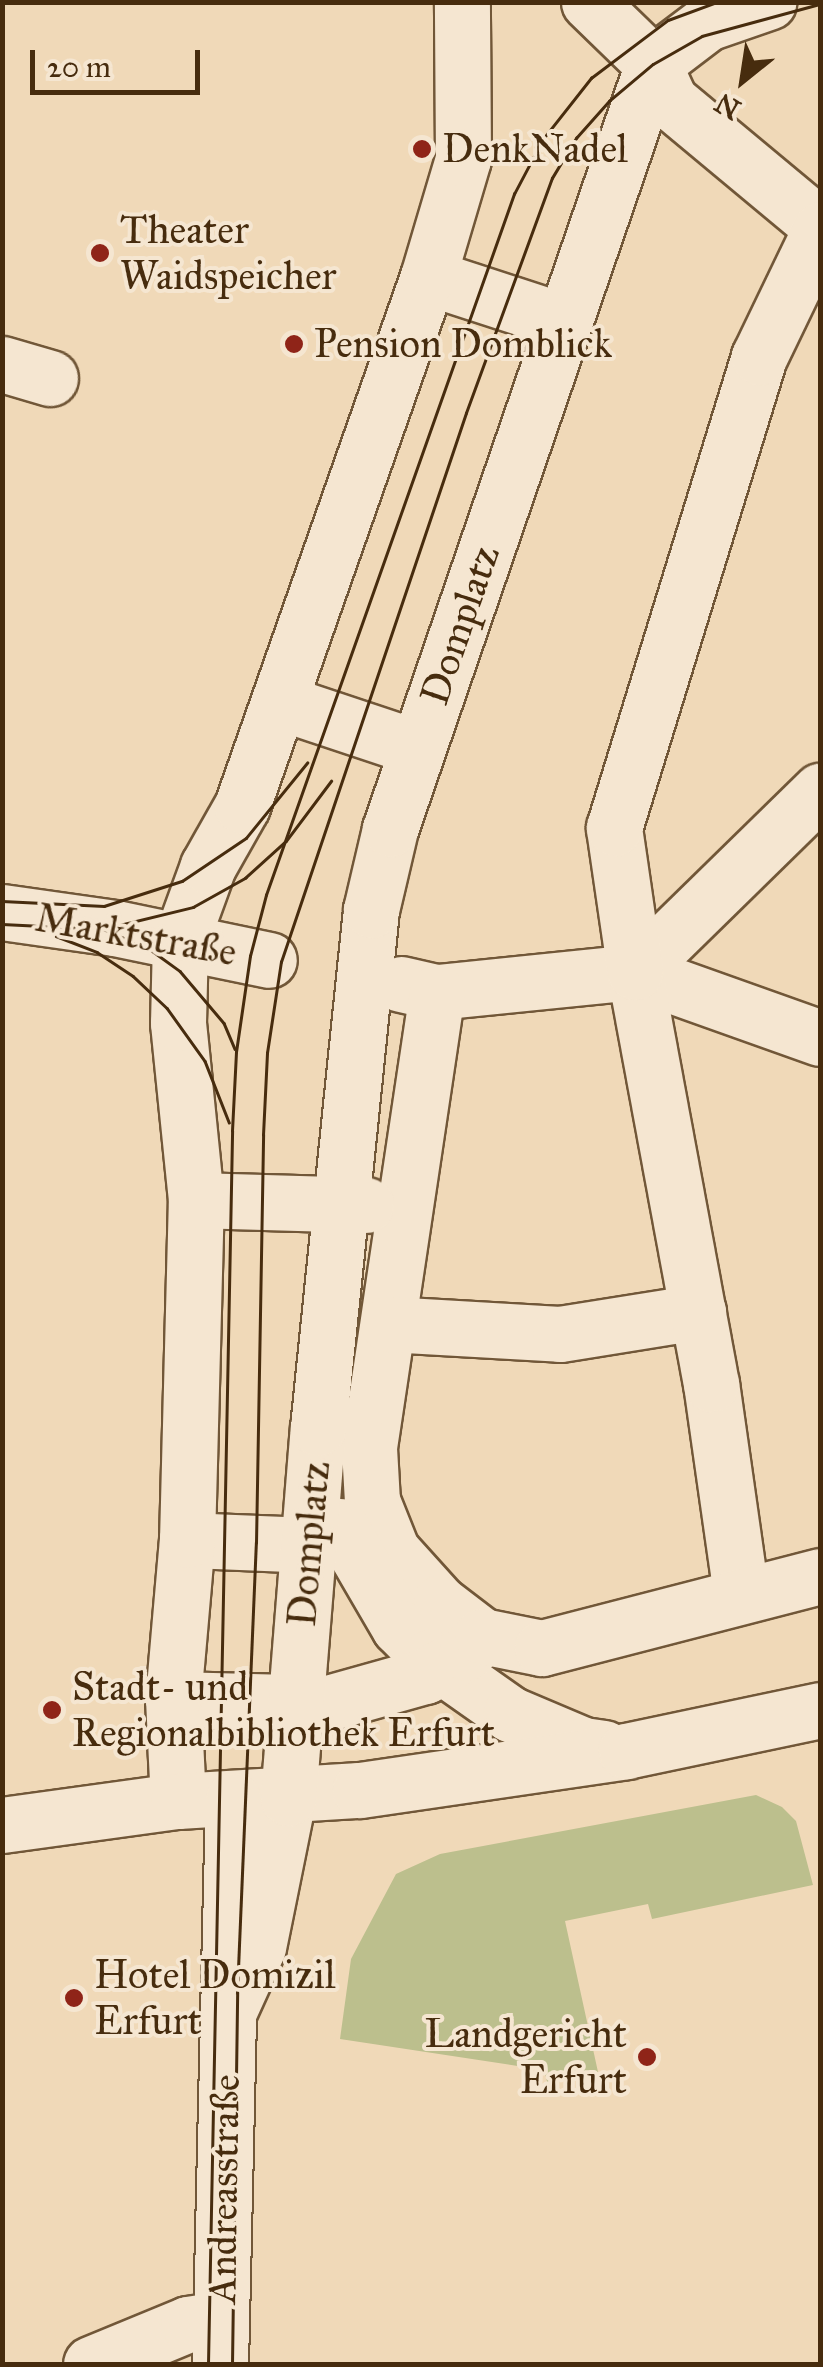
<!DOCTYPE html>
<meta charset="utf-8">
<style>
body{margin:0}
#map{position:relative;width:823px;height:2367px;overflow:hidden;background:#f0d9b8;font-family:"IM FELL Great Primer",serif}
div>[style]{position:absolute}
.green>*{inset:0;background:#bcbf8d}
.roads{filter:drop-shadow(2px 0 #715738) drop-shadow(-2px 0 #715738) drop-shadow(0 2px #715738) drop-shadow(0 -2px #715738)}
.minor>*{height:55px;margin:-27.5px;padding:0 27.5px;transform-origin:27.5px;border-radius:27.5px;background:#f5e6d1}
.tram>*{height:2.5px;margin:-1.25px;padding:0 1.25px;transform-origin:1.25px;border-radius:1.25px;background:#472c0e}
.dots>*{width:28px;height:28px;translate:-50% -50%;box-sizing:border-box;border:5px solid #f5e6d1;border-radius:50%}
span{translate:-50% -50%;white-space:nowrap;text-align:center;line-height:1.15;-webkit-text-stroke:8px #f5e6d1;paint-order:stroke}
.poi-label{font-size:40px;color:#472c0e}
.left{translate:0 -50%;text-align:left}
.right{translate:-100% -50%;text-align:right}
.street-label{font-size:40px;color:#472c0e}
.frame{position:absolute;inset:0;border:5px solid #472c0e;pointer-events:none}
.north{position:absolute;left:693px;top:30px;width:100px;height:100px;-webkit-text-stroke:8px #f5e6d1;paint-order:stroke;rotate:210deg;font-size:28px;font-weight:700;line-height:40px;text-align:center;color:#472c0e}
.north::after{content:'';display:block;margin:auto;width:35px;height:45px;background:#472c0e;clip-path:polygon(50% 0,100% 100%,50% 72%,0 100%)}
.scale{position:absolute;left:30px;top:50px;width:170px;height:45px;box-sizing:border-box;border:5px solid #472c0e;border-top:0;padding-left:12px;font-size:30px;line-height:35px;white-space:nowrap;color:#472c0e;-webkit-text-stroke:8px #f5e6d1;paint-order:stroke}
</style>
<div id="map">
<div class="green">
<i style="clip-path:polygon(756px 1795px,782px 1807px,796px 1821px,813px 1885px,652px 1919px,648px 1904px,565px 1921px,598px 2072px,548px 2085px,544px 2070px,340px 2039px,351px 1959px,396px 1874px,440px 1854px)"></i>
</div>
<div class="roads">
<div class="minor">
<i style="left:589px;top:2px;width:89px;rotate:44.1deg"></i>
<i style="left:653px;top:64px;width:41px;rotate:65.3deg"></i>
<i style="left:670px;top:101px;width:195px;rotate:39.8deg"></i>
<i style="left:428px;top:277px;width:120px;rotate:18deg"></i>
<i style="left:2px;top:364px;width:50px;rotate:16.3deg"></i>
<i style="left:280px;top:702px;width:120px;rotate:18.4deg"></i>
<i style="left:2px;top:912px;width:114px;rotate:8.1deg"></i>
<i style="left:115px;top:928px;width:157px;rotate:11.7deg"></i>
<i style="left:635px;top:972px;width:259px;rotate:-44.4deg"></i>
<i style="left:401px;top:984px;width:37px;rotate:13deg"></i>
<i style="left:437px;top:992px;width:199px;rotate:-5.8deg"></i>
<i style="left:635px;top:972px;width:196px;rotate:19.6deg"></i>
<i style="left:437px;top:992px;width:461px;rotate:98.5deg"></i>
<i style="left:369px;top:1448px;width:53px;rotate:86.8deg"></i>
<i style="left:372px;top:1501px;width:54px;rotate:68.2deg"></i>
<i style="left:392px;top:1551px;width:70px;rotate:47.9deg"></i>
<i style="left:439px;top:1603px;width:54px;rotate:37.5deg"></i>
<i style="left:196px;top:1200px;width:170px;rotate:1.7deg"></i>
<i style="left:388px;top:1324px;width:172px;rotate:3.3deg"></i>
<i style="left:560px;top:1334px;width:140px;rotate:-9.1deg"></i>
<i style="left:340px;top:1526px;width:117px;rotate:59.7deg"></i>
<i style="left:399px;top:1627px;width:42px;rotate:45deg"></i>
<i style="left:429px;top:1657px;width:99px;rotate:35.1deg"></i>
<i style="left:510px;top:1714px;width:79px;rotate:23deg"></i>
<i style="left:583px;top:1745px;width:21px;rotate:8deg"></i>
<i style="left:187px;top:1540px;width:100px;rotate:2.3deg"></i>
<i style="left:741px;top:1594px;width:212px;rotate:-98.1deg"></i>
<i style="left:711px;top:1384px;width:419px;rotate:-100.5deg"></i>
<i style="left:635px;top:972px;width:146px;rotate:-98.3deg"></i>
<i style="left:614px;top:828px;width:493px;rotate:-72.9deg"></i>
<i style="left:759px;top:357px;width:141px;rotate:-64.3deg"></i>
<i style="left:173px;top:1699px;width:155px;rotate:1.5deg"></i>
<i style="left:328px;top:1703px;width:101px;rotate:-15.6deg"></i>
<i style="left:425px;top:1676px;width:47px;rotate:-29.3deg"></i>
<i style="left:466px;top:1653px;width:23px;rotate:-47deg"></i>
<i style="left:482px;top:1636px;width:61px;rotate:11.3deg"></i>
<i style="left:542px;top:1648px;width:287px;rotate:-14.5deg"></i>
<i style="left:178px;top:1801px;width:102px;rotate:-92.8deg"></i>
<i style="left:173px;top:1699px;width:160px;rotate:-85deg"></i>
<i style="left:187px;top:1540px;width:340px;rotate:-88.5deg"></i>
<i style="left:196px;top:1200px;width:178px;rotate:-95.8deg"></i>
<i style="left:178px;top:1023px;width:80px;rotate:-88.6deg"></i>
<i style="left:180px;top:943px;width:82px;rotate:-70deg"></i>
<i style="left:208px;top:866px;width:69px;rotate:-60.5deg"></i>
<i style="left:242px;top:806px;width:561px;rotate:-70.63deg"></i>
<i style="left:428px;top:277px;width:123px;rotate:-73.5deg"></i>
<i style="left:463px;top:159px;width:157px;rotate:-90.4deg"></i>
<i style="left:2px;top:1825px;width:178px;rotate:-7.8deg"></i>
<i style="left:178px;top:1801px;width:182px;rotate:-3.5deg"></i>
<i style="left:360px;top:1790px;width:269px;rotate:-8.3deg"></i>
<i style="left:626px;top:1751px;width:198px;rotate:-11.9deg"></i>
<i style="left:228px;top:2013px;width:72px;rotate:-65.6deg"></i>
<i style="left:258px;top:1947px;width:152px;rotate:-78.6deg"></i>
<i style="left:288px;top:1798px;width:371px;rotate:-85.4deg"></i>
<i style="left:318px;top:1428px;width:521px;rotate:-84.16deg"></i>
<i style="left:371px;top:910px;width:83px;rotate:-76.8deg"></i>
<i style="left:390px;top:829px;width:809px;rotate:-71.03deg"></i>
<i style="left:653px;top:64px;width:68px;rotate:-37.2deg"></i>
<i style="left:707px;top:23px;width:65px;rotate:-19deg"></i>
<i style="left:91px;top:2364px;width:105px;rotate:-22.4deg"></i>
<i style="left:188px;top:2324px;width:33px;rotate:-9deg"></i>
<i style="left:220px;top:2364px;width:564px;rotate:-88.68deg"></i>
</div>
</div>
<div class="tram">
<i style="left:2px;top:901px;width:102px;rotate:2.8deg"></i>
<i style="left:104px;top:906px;width:82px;rotate:-17.8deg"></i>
<i style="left:182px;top:881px;width:77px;rotate:-33.9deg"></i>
<i style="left:246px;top:838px;width:97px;rotate:-50.9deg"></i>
<i style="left:2px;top:924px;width:101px;rotate:2.8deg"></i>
<i style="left:103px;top:929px;width:93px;rotate:-13.7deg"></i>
<i style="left:193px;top:907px;width:60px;rotate:-29.1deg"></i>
<i style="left:245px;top:878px;width:55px;rotate:-42.1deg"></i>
<i style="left:286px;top:841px;width:75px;rotate:-53.1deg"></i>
<i style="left:103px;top:929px;width:52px;rotate:23.6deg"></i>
<i style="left:151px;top:950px;width:36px;rotate:36deg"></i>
<i style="left:180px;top:971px;width:68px;rotate:49.8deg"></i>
<i style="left:224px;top:1023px;width:28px;rotate:67deg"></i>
<i style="left:56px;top:936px;width:44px;rotate:21.3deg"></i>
<i style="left:97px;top:952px;width:43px;rotate:33.7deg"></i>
<i style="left:133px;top:976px;width:47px;rotate:43.3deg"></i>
<i style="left:167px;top:1008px;width:65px;rotate:54.4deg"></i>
<i style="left:205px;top:1061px;width:66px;rotate:68.5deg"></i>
<i style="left:208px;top:2364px;width:1233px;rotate:-88.88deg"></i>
<i style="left:232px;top:1131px;width:79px;rotate:-87.1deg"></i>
<i style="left:236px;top:1052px;width:97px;rotate:-81.7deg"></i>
<i style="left:250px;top:956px;width:63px;rotate:-75.3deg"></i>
<i style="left:266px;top:895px;width:744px;rotate:-70.52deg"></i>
<i style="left:514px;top:194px;width:62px;rotate:-62.2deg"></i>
<i style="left:543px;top:139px;width:78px;rotate:-51.8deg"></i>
<i style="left:591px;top:78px;width:96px;rotate:-37deg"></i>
<i style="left:668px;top:20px;width:52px;rotate:-20.2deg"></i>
<i style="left:232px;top:2364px;width:371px;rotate:-89.2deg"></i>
<i style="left:237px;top:1993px;width:450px;rotate:-87.6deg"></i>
<i style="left:256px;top:1543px;width:408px;rotate:-89deg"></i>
<i style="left:263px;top:1135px;width:82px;rotate:-87.2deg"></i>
<i style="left:267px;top:1053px;width:92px;rotate:-81.3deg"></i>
<i style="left:281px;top:962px;width:579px;rotate:-71.38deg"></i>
<i style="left:466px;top:413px;width:250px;rotate:-69.9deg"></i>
<i style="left:552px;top:178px;width:47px;rotate:-59deg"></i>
<i style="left:576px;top:138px;width:50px;rotate:-48.3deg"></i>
<i style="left:609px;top:101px;width:57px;rotate:-40.1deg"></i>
<i style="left:653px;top:64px;width:56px;rotate:-29.7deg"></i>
<i style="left:702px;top:36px;width:122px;rotate:-15.2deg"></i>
</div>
<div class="dots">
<i style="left:422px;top:149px;background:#8f2418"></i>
<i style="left:100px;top:253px;background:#8f2418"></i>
<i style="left:294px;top:344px;background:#8f2418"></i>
<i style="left:52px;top:1710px;background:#8f2418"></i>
<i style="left:74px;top:1998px;background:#8f2418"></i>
<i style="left:647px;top:2057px;background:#8f2418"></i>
</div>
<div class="poi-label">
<span class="left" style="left:442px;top:149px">DenkNadel</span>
<span class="left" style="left:120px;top:253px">Theater<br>Waidspeicher</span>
<span class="left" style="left:314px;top:344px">Pension Domblick</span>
<span class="left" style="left:72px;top:1710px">Stadt- und<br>Regionalbibliothek Erfurt</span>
<span class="left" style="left:94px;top:1998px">Hotel Domizil<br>Erfurt</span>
<span class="right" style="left:627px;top:2057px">Landgericht<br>Erfurt</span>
</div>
<div class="street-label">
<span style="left:460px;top:625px;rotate:-71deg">Domplatz</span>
<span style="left:136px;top:935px;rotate:10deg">Marktstraße</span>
<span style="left:309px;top:1544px;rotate:-85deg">Domplatz</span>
<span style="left:224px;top:2189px;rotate:-89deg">Andreasstraße</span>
</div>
<div class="frame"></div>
<div class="north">N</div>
<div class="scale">20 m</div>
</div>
